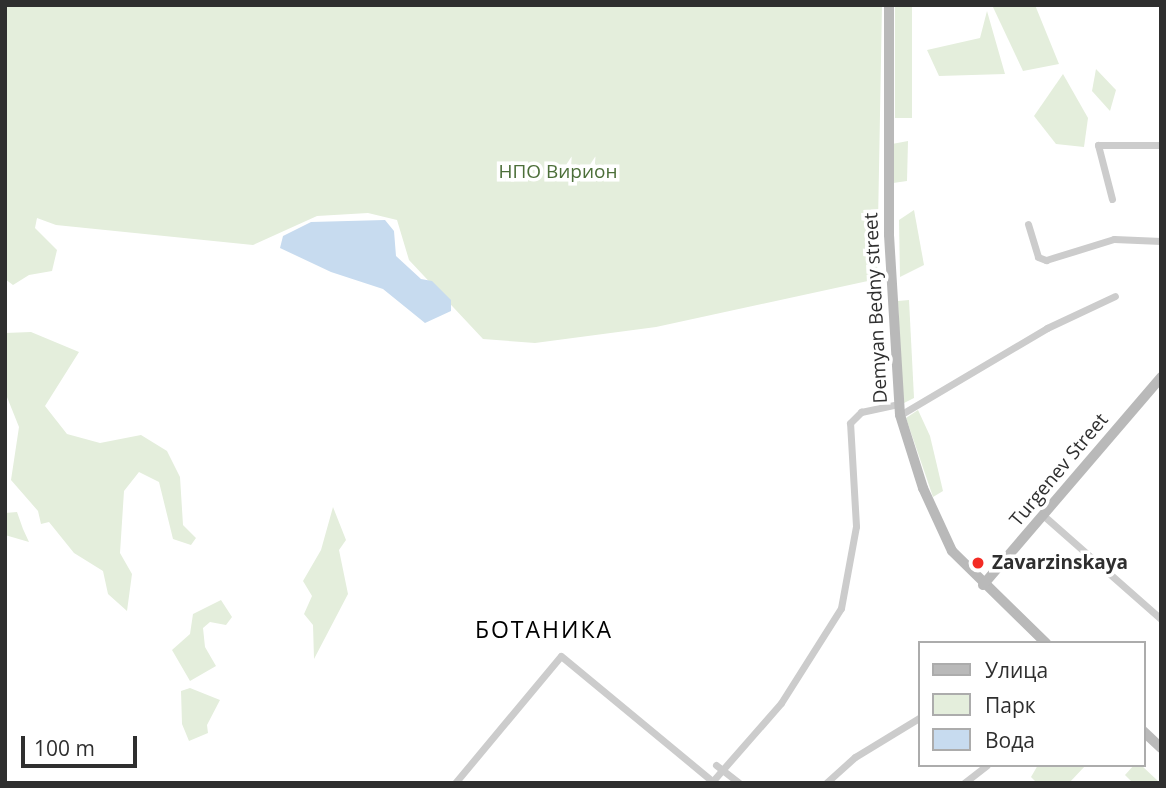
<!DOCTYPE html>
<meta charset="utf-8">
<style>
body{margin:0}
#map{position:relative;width:1166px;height:788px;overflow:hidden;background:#fff;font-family:"Open Sans",sans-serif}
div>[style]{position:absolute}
.green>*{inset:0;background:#e4eedc;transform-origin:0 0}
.water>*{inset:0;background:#c7dbef}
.street>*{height:7px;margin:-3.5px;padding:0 3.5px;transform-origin:3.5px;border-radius:3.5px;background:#ccc}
.secondary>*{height:10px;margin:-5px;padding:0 5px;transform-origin:5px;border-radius:5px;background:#b9b9b9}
.dots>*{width:19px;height:19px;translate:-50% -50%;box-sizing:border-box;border:4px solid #fff;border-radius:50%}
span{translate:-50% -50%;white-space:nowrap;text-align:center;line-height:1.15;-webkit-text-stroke:7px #fff;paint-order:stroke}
.park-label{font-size:19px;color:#4c6f39}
.street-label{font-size:19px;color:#2f2f2f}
.poi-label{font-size:19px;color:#2f2f2f;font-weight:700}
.left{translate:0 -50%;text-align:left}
.quarter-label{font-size:23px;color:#000;letter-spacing:2px}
.frame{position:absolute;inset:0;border:7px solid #2f2f2f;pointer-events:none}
.legend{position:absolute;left:918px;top:641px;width:228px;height:126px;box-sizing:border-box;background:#fff;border:2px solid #acacac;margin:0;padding:9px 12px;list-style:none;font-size:21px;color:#2f2f2f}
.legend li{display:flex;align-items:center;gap:14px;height:35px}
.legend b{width:35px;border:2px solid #acacac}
.scale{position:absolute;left:21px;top:736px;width:116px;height:32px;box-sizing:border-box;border:4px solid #2f2f2f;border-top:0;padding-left:9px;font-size:21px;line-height:24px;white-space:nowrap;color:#2f2f2f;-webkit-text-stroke:5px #fff;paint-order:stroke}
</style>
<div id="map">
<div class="green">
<i style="clip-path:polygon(5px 5px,882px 5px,877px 279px,656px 327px,535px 343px,483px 339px,409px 260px,397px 220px,368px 213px,317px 216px,253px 245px,56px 225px,37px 218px,35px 228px,57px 250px,52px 271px,29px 275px,13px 285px,5px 279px)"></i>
<i style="left:895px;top:5px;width:17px;height:113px"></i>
<i style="clip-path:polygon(992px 5px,1035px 5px,1059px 64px,1023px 71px)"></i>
<i style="clip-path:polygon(987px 11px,1005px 74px,939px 76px,927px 50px,980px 38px)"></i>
<i style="clip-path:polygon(1096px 69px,1116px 90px,1110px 111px,1092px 91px)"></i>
<i style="clip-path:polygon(1063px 74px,1088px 118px,1084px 147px,1056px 144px,1034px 116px)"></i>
<i style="clip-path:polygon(908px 141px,907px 181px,893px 183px,892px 144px)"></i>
<i style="clip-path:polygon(914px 210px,924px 265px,900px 277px,899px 220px)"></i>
<i style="clip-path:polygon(909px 300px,914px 398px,902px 404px,898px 301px)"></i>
<i style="clip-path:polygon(31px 332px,79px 352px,45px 406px,67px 434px,100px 443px,141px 435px,167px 451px,180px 477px,183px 525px,196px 538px,191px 545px,173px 539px,159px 482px,139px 472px,124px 491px,120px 553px,132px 574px,127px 611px,108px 594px,103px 571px,74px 553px,49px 522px,41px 524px,38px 511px,11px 480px,19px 427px,5px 392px,5px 333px)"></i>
<i style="clip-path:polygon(918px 410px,930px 436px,943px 491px,933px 497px,906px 418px)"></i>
<i style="clip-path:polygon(333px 507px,346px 540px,339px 550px,348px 594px,314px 659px,313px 625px,304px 614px,312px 596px,303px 581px,321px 550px)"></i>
<i style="clip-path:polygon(17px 512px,23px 529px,29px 542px,5px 535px,5px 513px)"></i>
<i style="clip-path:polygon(221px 600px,232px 617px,226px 625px,210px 622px,203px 628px,205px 647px,216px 666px,190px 681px,172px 650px,190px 634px,193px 614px)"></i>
<i style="clip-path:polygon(190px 688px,220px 700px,207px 725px,208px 733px,189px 741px,182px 724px,181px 691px)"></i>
<i style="clip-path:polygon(1038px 765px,1086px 765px,1069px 783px,1037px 783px,1031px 777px)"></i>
<i style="clip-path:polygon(1134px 765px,1141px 765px,1158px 781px,1133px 783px,1125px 775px)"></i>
</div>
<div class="water">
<i style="clip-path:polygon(385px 220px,394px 231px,396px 256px,421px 279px,432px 281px,451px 300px,451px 311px,425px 323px,383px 289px,331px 272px,280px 248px,283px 236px,311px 222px)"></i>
</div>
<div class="street">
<i style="left:1112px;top:199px;width:56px;rotate:-104.5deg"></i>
<i style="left:1098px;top:145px;width:63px"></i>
<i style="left:1028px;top:224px;width:34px;rotate:73deg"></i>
<i style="left:1038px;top:257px;width:9px;rotate:21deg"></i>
<i style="left:1046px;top:260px;width:71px;rotate:-17.2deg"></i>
<i style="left:1114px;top:239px;width:47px;rotate:2.4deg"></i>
<i style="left:900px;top:415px;width:171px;rotate:-30.6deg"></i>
<i style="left:1047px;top:328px;width:75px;rotate:-25.2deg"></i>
<i style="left:1044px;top:516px;width:156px;rotate:41.4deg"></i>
<i style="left:716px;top:765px;width:29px;rotate:38deg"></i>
<i style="left:455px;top:783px;width:165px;rotate:-50.2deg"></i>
<i style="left:561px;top:656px;width:196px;rotate:39.6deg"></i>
<i style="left:711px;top:783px;width:106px;rotate:-48.8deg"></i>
<i style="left:781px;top:703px;width:112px;rotate:-57.7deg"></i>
<i style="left:841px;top:608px;width:83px;rotate:-79.6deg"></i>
<i style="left:856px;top:526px;width:103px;rotate:-93.3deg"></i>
<i style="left:850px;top:423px;width:16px;rotate:-45deg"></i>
<i style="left:861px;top:412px;width:39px;rotate:-12deg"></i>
<i style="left:826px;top:783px;width:39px;rotate:-42deg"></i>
<i style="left:855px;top:757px;width:75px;rotate:-31.4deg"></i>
<i style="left:964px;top:783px;width:29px;rotate:-38deg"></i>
</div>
<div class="secondary">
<i style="left:889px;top:5px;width:230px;rotate:90deg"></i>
<i style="left:889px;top:235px;width:180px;rotate:86.5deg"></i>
<i style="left:900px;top:415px;width:77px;rotate:72.5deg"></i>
<i style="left:923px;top:488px;width:69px;rotate:65.3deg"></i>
<i style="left:952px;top:551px;width:132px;rotate:44.4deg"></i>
<i style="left:983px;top:585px;width:274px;rotate:-49.4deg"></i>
<i style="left:1143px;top:731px;width:25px;rotate:43deg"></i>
</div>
<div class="dots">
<i style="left:978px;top:563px;background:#f32b24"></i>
</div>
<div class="park-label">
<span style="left:558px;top:172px">НПО Вирион</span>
</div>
<div class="street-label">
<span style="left:876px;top:308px;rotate:-93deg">Demyan Bedny street</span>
<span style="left:1059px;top:470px;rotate:-50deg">Turgenev Street</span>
</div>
<div class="poi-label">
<span class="left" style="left:992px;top:563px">Zavarzinskaya</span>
</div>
<div class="quarter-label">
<span style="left:544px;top:629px">БОТАНИКА</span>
</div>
<div class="frame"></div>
<ul class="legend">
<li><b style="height:9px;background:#b9b9b9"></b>Улица</li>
<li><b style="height:19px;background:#e4eedc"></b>Парк</li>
<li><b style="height:19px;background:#c7dbef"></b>Вода</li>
</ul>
<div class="scale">100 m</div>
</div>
